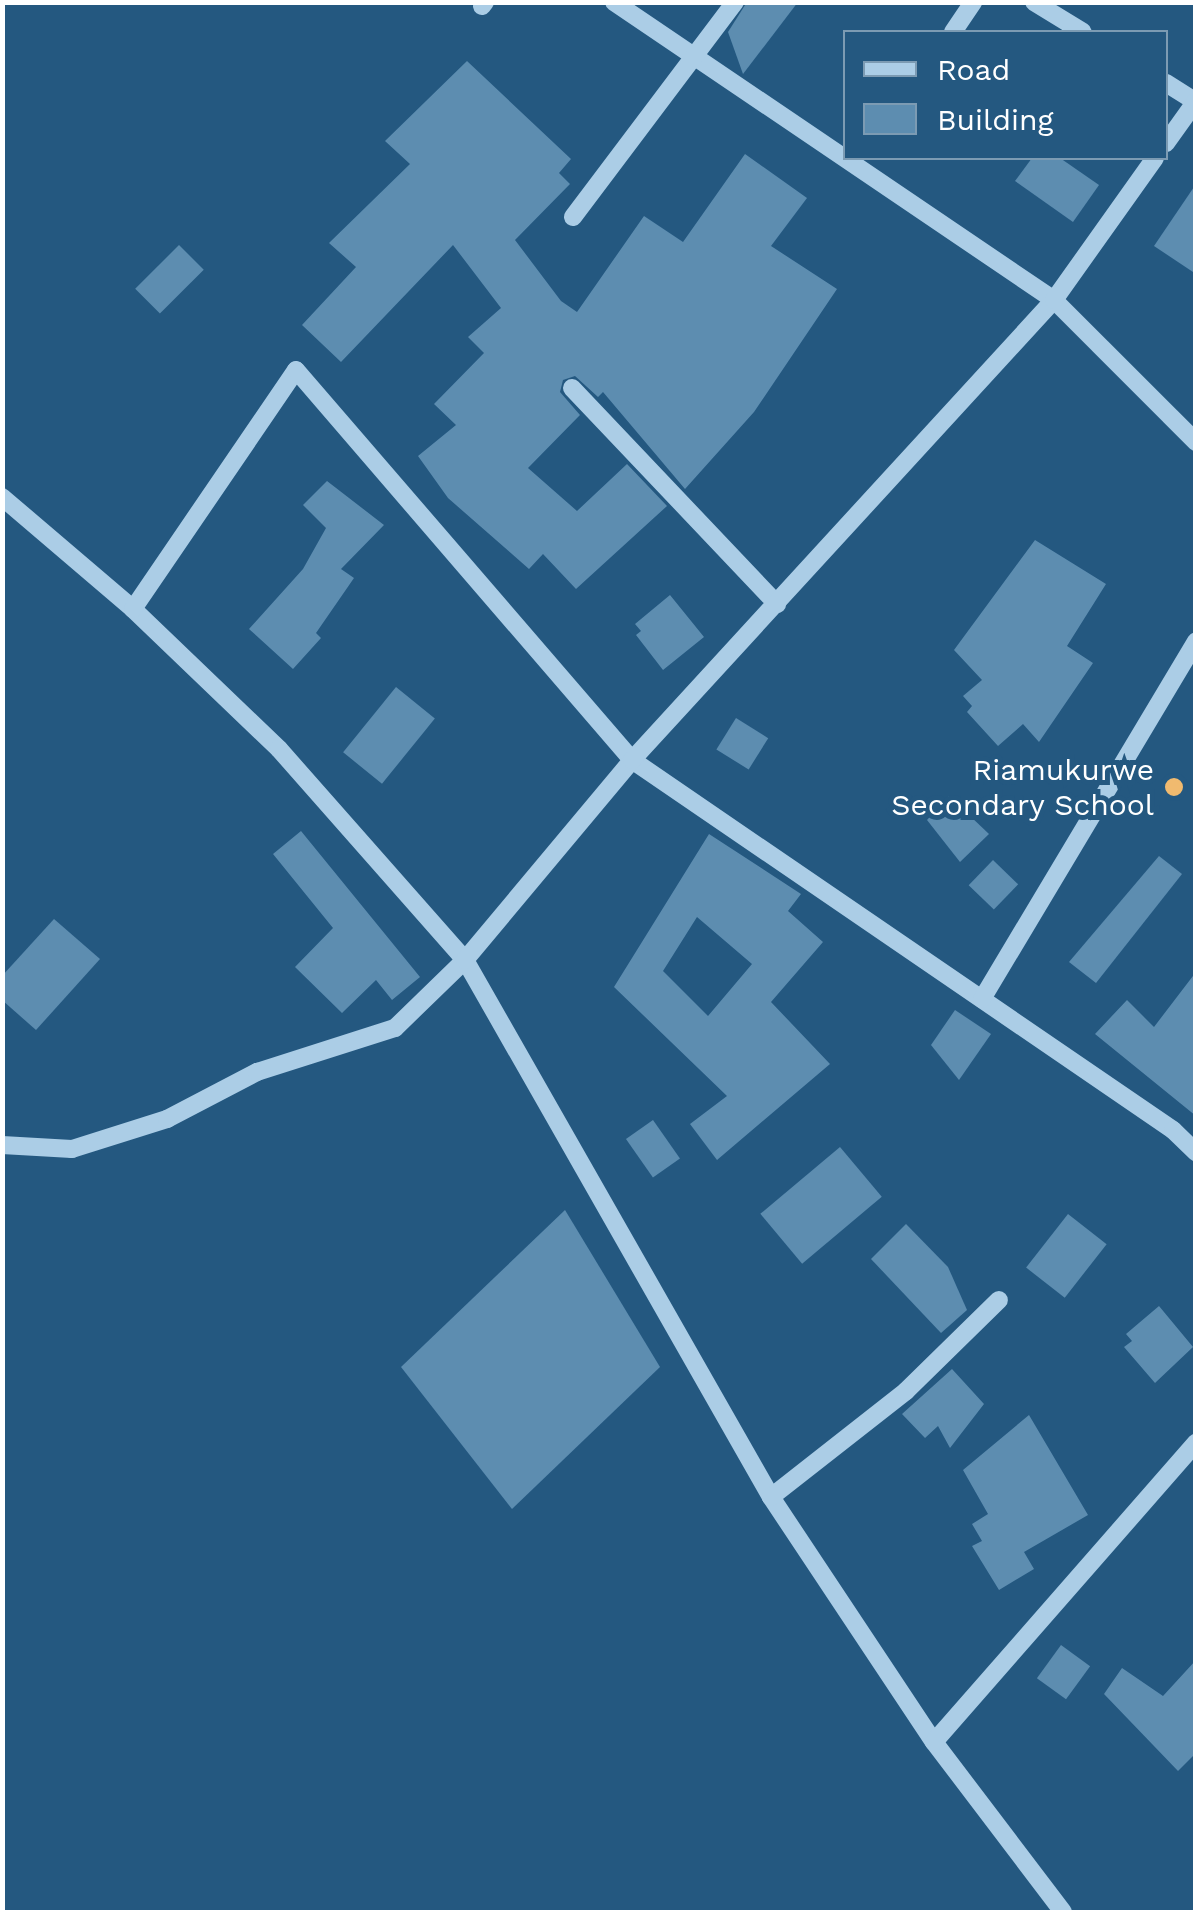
<!DOCTYPE html>
<style>
body{margin:0}
#map{position:relative;width:1198px;height:1915px;overflow:hidden;background:#245880;font-family:"Work Sans",sans-serif}
div>[style]{position:absolute}
.building>*{inset:0;background:#5d8db0;transform-origin:0 0}
.minor>*{height:18px;margin:-9px;padding:0 9px;transform-origin:9px;border-radius:9px;background:#abcde6}
.dots>*{width:28px;height:28px;translate:-50% -50%;box-sizing:border-box;border:5px solid #245880;border-radius:50%}
span{translate:-50% -50%;white-space:nowrap;text-align:center;line-height:1.15;-webkit-text-stroke:10px #245880;paint-order:stroke}
.poi-label{font-size:30px;color:#fff}
.right{translate:-100% -50%;text-align:right}
.frame{position:absolute;inset:0;border:5px solid #fff;pointer-events:none}
.legend{position:absolute;left:843px;top:30px;width:325px;height:130px;box-sizing:border-box;background:#245880;border:2px solid #7c9bb3;margin:0;padding:12px 18px;list-style:none;font-size:30px;color:#fff}
.legend li{display:flex;align-items:center;gap:20px;height:50px}
.legend b{width:50px;border:2px solid #7c9bb3}
</style>
<div id="map">
<div class="building">
<i style="clip-path:polygon(747px 2px,798px 2px,743px 74px,728px 32px)"></i>
<i style="clip-path:polygon(467px 61px,571px 159px,559px 173px,570px 184px,515px 240px,561px 301px,577px 312px,644px 216px,683px 242px,745px 154px,807px 198px,771px 246px,837px 289px,754px 412px,685px 489px,603px 392px,598px 397px,575px 376px,563px 380px,560px 392px,580px 415px,528px 468px,577px 511px,627px 464px,667px 506px,576px 589px,543px 554px,529px 569px,448px 498px,418px 456px,456px 425px,434px 404px,484px 353px,468px 337px,501px 308px,453px 245px,341px 362px,302px 325px,356px 267px,329px 243px,410px 164px,385px 141px)"></i>
<i style="clip-path:polygon(1032px 158px,1060px 158px,1099px 185px,1073px 222px,1015px 181px)"></i>
<i style="clip-path:polygon(1196px 184px,1196px 274px,1154px 246px)"></i>
<i style="left:179px;top:245px;width:35px;height:62px;rotate:45deg"></i>
<i style="clip-path:polygon(327px 481px,384px 525px,341px 569px,354px 578px,316px 633px,321px 638px,293px 669px,249px 629px,303px 569px,326px 528px,303px 505px)"></i>
<i style="clip-path:polygon(1035px 540px,1106px 584px,1067px 646px,1093px 663px,1039px 742px,1023px 724px,998px 746px,967px 712px,972px 706px,963px 696px,982px 680px,954px 650px)"></i>
<i style="clip-path:polygon(670px 595px,704px 637px,663px 670px,636px 635px,641px 631px,635px 624px)"></i>
<i style="left:396px;top:687px;width:50px;height:84px;rotate:39deg"></i>
<i style="left:736px;top:718px;width:38px;height:37px;rotate:32deg"></i>
<i style="clip-path:polygon(949px 796px,989px 834px,960px 862px,927px 820px)"></i>
<i style="clip-path:polygon(301px 831px,420px 977px,392px 1000px,376px 980px,342px 1013px,295px 967px,333px 928px,273px 854px)"></i>
<i style="clip-path:polygon(evenodd,709px 834px,801px 894px,788px 911px,823px 942px,771px 1002px,830px 1064px,717px 1160px,690px 1124px,727px 1096px,614px 987px,709px 834px,697px 917px,752px 964px,708px 1016px,663px 971px,697px 917px)"></i>
<i style="clip-path:polygon(1159px 856px,1182px 874px,1096px 983px,1069px 962px)"></i>
<i style="left:993px;top:860px;width:35px;height:35px;rotate:44deg"></i>
<i style="clip-path:polygon(54px 919px,100px 959px,36px 1030px,2px 1000px,2px 976px)"></i>
<i style="clip-path:polygon(1196px 972px,1196px 1116px,1095px 1034px,1127px 1000px,1154px 1027px)"></i>
<i style="clip-path:polygon(955px 1010px,991px 1034px,959px 1080px,931px 1045px)"></i>
<i style="left:653px;top:1120px;width:47px;height:33px;rotate:55deg"></i>
<i style="left:840px;top:1147px;width:65px;height:104px;rotate:50deg"></i>
<i style="clip-path:polygon(565px 1210px,660px 1367px,512px 1509px,401px 1367px)"></i>
<i style="left:1068px;top:1214px;width:49px;height:68px;rotate:38deg"></i>
<i style="clip-path:polygon(906px 1224px,948px 1267px,967px 1310px,941px 1333px,871px 1259px)"></i>
<i style="clip-path:polygon(1159px 1306px,1193px 1347px,1155px 1383px,1124px 1347px,1132px 1341px,1126px 1334px)"></i>
<i style="clip-path:polygon(952px 1369px,984px 1404px,950px 1448px,938px 1426px,925px 1438px,902px 1414px)"></i>
<i style="clip-path:polygon(1029px 1415px,1088px 1515px,1024px 1552px,1034px 1569px,999px 1590px,972px 1546px,982px 1541px,972px 1524px,988px 1514px,963px 1470px)"></i>
<i style="left:1061px;top:1645px;width:36px;height:41px;rotate:36deg"></i>
<i style="clip-path:polygon(1196px 1660px,1196px 1753px,1178px 1771px,1104px 1694px,1122px 1668px,1163px 1696px)"></i>
</div>
<div class="minor">
<i style="left:614px;top:2px;width:531px;rotate:34.11deg"></i>
<i style="left:1054px;top:300px;width:201px;rotate:45deg"></i>
<i style="left:1034px;top:2px;width:57px;rotate:31.5deg"></i>
<i style="left:482px;top:6px;width:5px;rotate:-53deg"></i>
<i style="left:953px;top:32px;width:36px;rotate:-56deg"></i>
<i style="left:1166px;top:83px;width:34px;rotate:32deg"></i>
<i style="left:1166px;top:143px;width:52px;rotate:-54.5deg"></i>
<i style="left:573px;top:217px;width:269px;rotate:-53deg"></i>
<i style="left:572px;top:388px;width:298px;rotate:46.5deg"></i>
<i style="left:2px;top:497px;width:172px;rotate:40.5deg"></i>
<i style="left:133px;top:609px;width:202px;rotate:43.8deg"></i>
<i style="left:279px;top:749px;width:281px;rotate:48.6deg"></i>
<i style="left:465px;top:960px;width:618px;rotate:60.32deg"></i>
<i style="left:771px;top:1497px;width:294px;rotate:56.4deg"></i>
<i style="left:934px;top:1742px;width:213px;rotate:52.8deg"></i>
<i style="left:133px;top:609px;width:289px;rotate:-55.7deg"></i>
<i style="left:296px;top:370px;width:515px;rotate:49.25deg"></i>
<i style="left:632px;top:760px;width:655px;rotate:34.37deg"></i>
<i style="left:1173px;top:1130px;width:32px;rotate:44deg"></i>
<i style="left:982px;top:999px;width:417px;rotate:-59.1deg"></i>
<i style="left:2px;top:1145px;width:70px;rotate:3.3deg"></i>
<i style="left:72px;top:1149px;width:100px;rotate:-17.5deg"></i>
<i style="left:167px;top:1119px;width:102px;rotate:-27.6deg"></i>
<i style="left:257px;top:1072px;width:145px;rotate:-17.7deg"></i>
<i style="left:395px;top:1028px;width:98px;rotate:-44.2deg"></i>
<i style="left:465px;top:960px;width:261px;rotate:-50.1deg"></i>
<i style="left:632px;top:760px;width:624px;rotate:-47.47deg"></i>
<i style="left:1054px;top:300px;width:174px;rotate:-54.6deg"></i>
<i style="left:771px;top:1497px;width:172px;rotate:-38.1deg"></i>
<i style="left:906px;top:1391px;width:130px;rotate:-44.4deg"></i>
<i style="left:934px;top:1742px;width:398px;rotate:-48.8deg"></i>
</div>
<div class="dots">
<i style="left:1174px;top:787px;background:#f0ba6f"></i>
</div>
<div class="poi-label">
<span class="right" style="left:1154px;top:787px">Riamukurwe<br>Secondary School</span>
</div>
<div class="frame"></div>
<ul class="legend">
<li><b style="height:12px;background:#abcde6"></b>Road</li>
<li><b style="height:28px;background:#5d8db0"></b>Building</li>
</ul>
</div>
